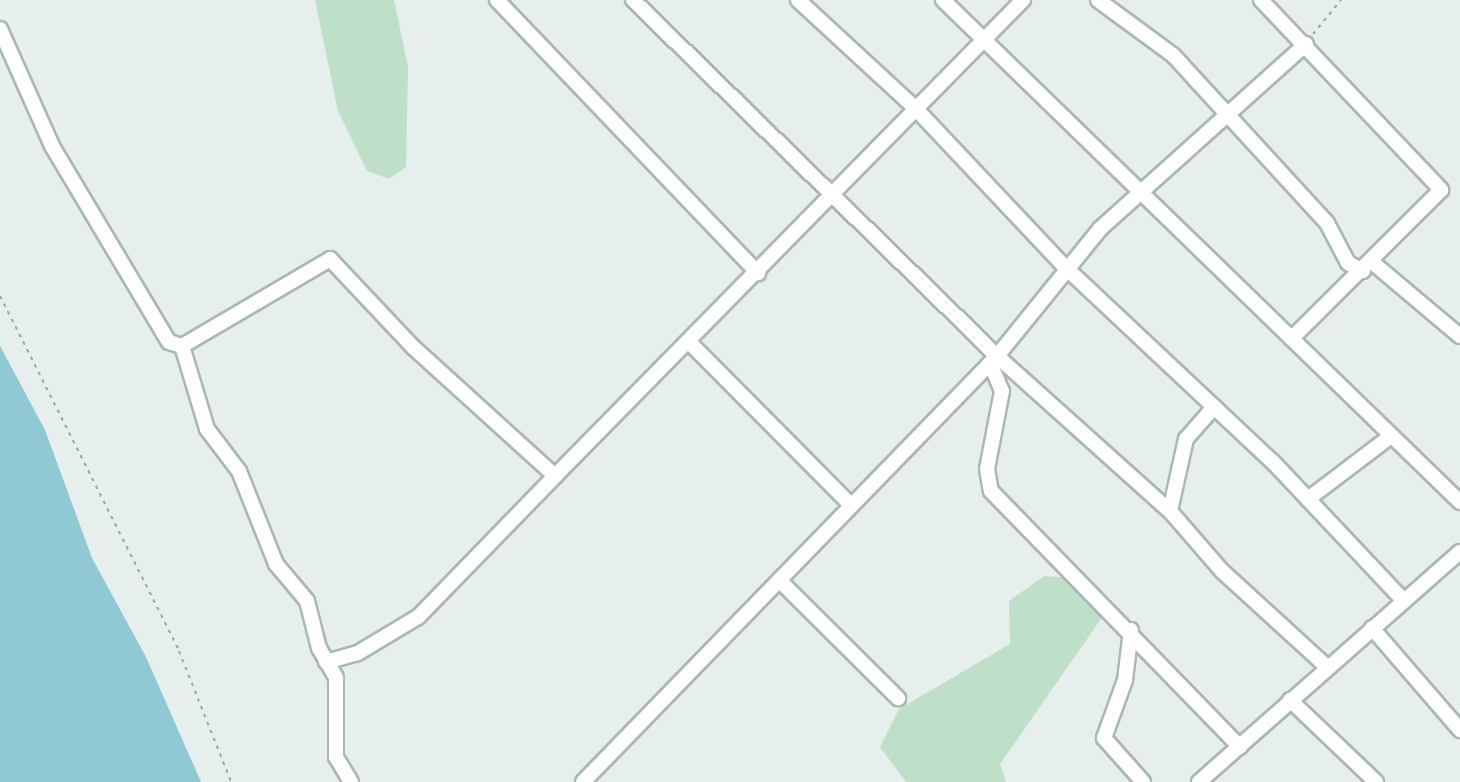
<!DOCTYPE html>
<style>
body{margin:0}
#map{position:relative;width:1460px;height:782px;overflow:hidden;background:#e6efeb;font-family:"Titillium Web",sans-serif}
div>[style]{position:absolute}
.green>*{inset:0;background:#bfe0c8}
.water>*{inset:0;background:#8ec9d4}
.path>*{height:2px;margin-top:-1px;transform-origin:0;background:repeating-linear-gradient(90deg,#86b3a5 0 3.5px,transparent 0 8.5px)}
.roads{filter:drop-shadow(2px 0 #a8b8b2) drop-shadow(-2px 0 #a8b8b2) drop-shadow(0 2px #a8b8b2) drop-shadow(0 -2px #a8b8b2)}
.street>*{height:14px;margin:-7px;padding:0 7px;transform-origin:7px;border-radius:7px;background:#fff}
span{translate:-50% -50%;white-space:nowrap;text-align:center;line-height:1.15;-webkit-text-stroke:5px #f7fbf9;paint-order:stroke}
</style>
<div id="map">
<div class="green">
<i style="clip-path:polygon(315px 0,394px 0,408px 67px,406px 167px,389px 179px,367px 171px,338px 111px)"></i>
<i style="clip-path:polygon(1044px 576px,1086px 579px,1101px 619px,1000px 764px,1006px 782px,906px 782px,880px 747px,899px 709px,1010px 644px,1009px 601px)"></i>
</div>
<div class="water">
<i style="clip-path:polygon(0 346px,45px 430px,92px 558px,146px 657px,201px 782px,0 782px)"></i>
</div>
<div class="path">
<i style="left:1313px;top:34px;width:44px;rotate:-50.5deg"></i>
<i style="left:0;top:296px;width:398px;rotate:63.2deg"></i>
<i style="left:179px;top:651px;width:141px;rotate:68.3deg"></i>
</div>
<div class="roads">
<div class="street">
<i style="left:497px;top:0;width:378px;rotate:46.3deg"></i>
<i style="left:798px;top:0;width:161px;rotate:42.7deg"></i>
<i style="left:916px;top:109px;width:217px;rotate:46.7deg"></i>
<i style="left:1065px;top:267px;width:285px;rotate:43.2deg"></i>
<i style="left:1273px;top:462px;width:190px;rotate:46.7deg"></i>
<i style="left:943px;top:0;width:721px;rotate:44.16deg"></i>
<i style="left:1098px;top:0;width:93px;rotate:36.3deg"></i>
<i style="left:1173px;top:55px;width:228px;rotate:47.5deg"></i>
<i style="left:1327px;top:223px;width:45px;rotate:62.3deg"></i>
<i style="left:1348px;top:263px;width:17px;rotate:28deg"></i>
<i style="left:1261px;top:0;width:262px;rotate:46.5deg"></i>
<i style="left:1441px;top:190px;width:211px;rotate:135.2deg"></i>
<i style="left:0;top:29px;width:128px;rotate:66deg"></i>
<i style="left:52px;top:146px;width:228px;rotate:59.2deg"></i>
<i style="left:169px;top:342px;width:14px;rotate:17deg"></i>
<i style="left:182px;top:346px;width:172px;rotate:-30.4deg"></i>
<i style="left:330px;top:259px;width:122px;rotate:46.7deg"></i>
<i style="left:414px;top:348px;width:190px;rotate:42.2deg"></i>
<i style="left:555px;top:476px;width:668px;rotate:-45.49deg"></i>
<i style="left:1306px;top:44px;width:277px;rotate:138.1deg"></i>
<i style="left:1100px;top:229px;width:164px;rotate:129deg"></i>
<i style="left:997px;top:356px;width:232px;rotate:41.9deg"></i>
<i style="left:1170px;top:511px;width:79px;rotate:49.1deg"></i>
<i style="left:1222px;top:571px;width:141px;rotate:42.4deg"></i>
<i style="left:1372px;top:262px;width:115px;rotate:40.1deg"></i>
<i style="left:690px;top:343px;width:226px;rotate:45.2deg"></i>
<i style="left:182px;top:346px;width:87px;rotate:73.2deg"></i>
<i style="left:207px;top:429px;width:53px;rotate:52.7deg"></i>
<i style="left:239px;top:471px;width:100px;rotate:68.3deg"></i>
<i style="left:276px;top:564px;width:48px;rotate:50deg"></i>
<i style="left:307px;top:601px;width:49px;rotate:75.7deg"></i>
<i style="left:319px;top:648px;width:34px;rotate:60deg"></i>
<i style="left:336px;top:678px;width:79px;rotate:90deg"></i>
<i style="left:336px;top:757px;width:29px;rotate:59deg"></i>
<i style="left:990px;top:363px;width:30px;rotate:67deg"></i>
<i style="left:1002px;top:391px;width:79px;rotate:100.9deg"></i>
<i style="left:987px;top:469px;width:22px;rotate:80deg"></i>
<i style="left:991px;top:491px;width:357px;rotate:45.8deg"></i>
<i style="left:1308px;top:499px;width:104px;rotate:-37.2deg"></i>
<i style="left:1170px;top:511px;width:74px;rotate:-77.5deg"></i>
<i style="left:1186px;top:439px;width:43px;rotate:-48.8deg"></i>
<i style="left:779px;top:580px;width:168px;rotate:44.8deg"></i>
<i style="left:1372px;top:628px;width:135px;rotate:49.2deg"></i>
<i style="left:1131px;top:630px;width:50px;rotate:96.8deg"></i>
<i style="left:1125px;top:680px;width:62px;rotate:109.9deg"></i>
<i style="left:1104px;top:738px;width:59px;rotate:48.4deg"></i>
<i style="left:326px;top:662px;width:33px;rotate:-16deg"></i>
<i style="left:358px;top:653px;width:70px;rotate:-31deg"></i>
<i style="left:418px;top:617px;width:197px;rotate:-45.8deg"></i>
<i style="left:1290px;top:700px;width:119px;rotate:43.6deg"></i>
<i style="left:583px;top:782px;width:594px;rotate:-45.82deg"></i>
<i style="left:997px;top:356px;width:509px;rotate:-135.64deg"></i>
<i style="left:1199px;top:782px;width:348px;rotate:-41.4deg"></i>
</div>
</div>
</div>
